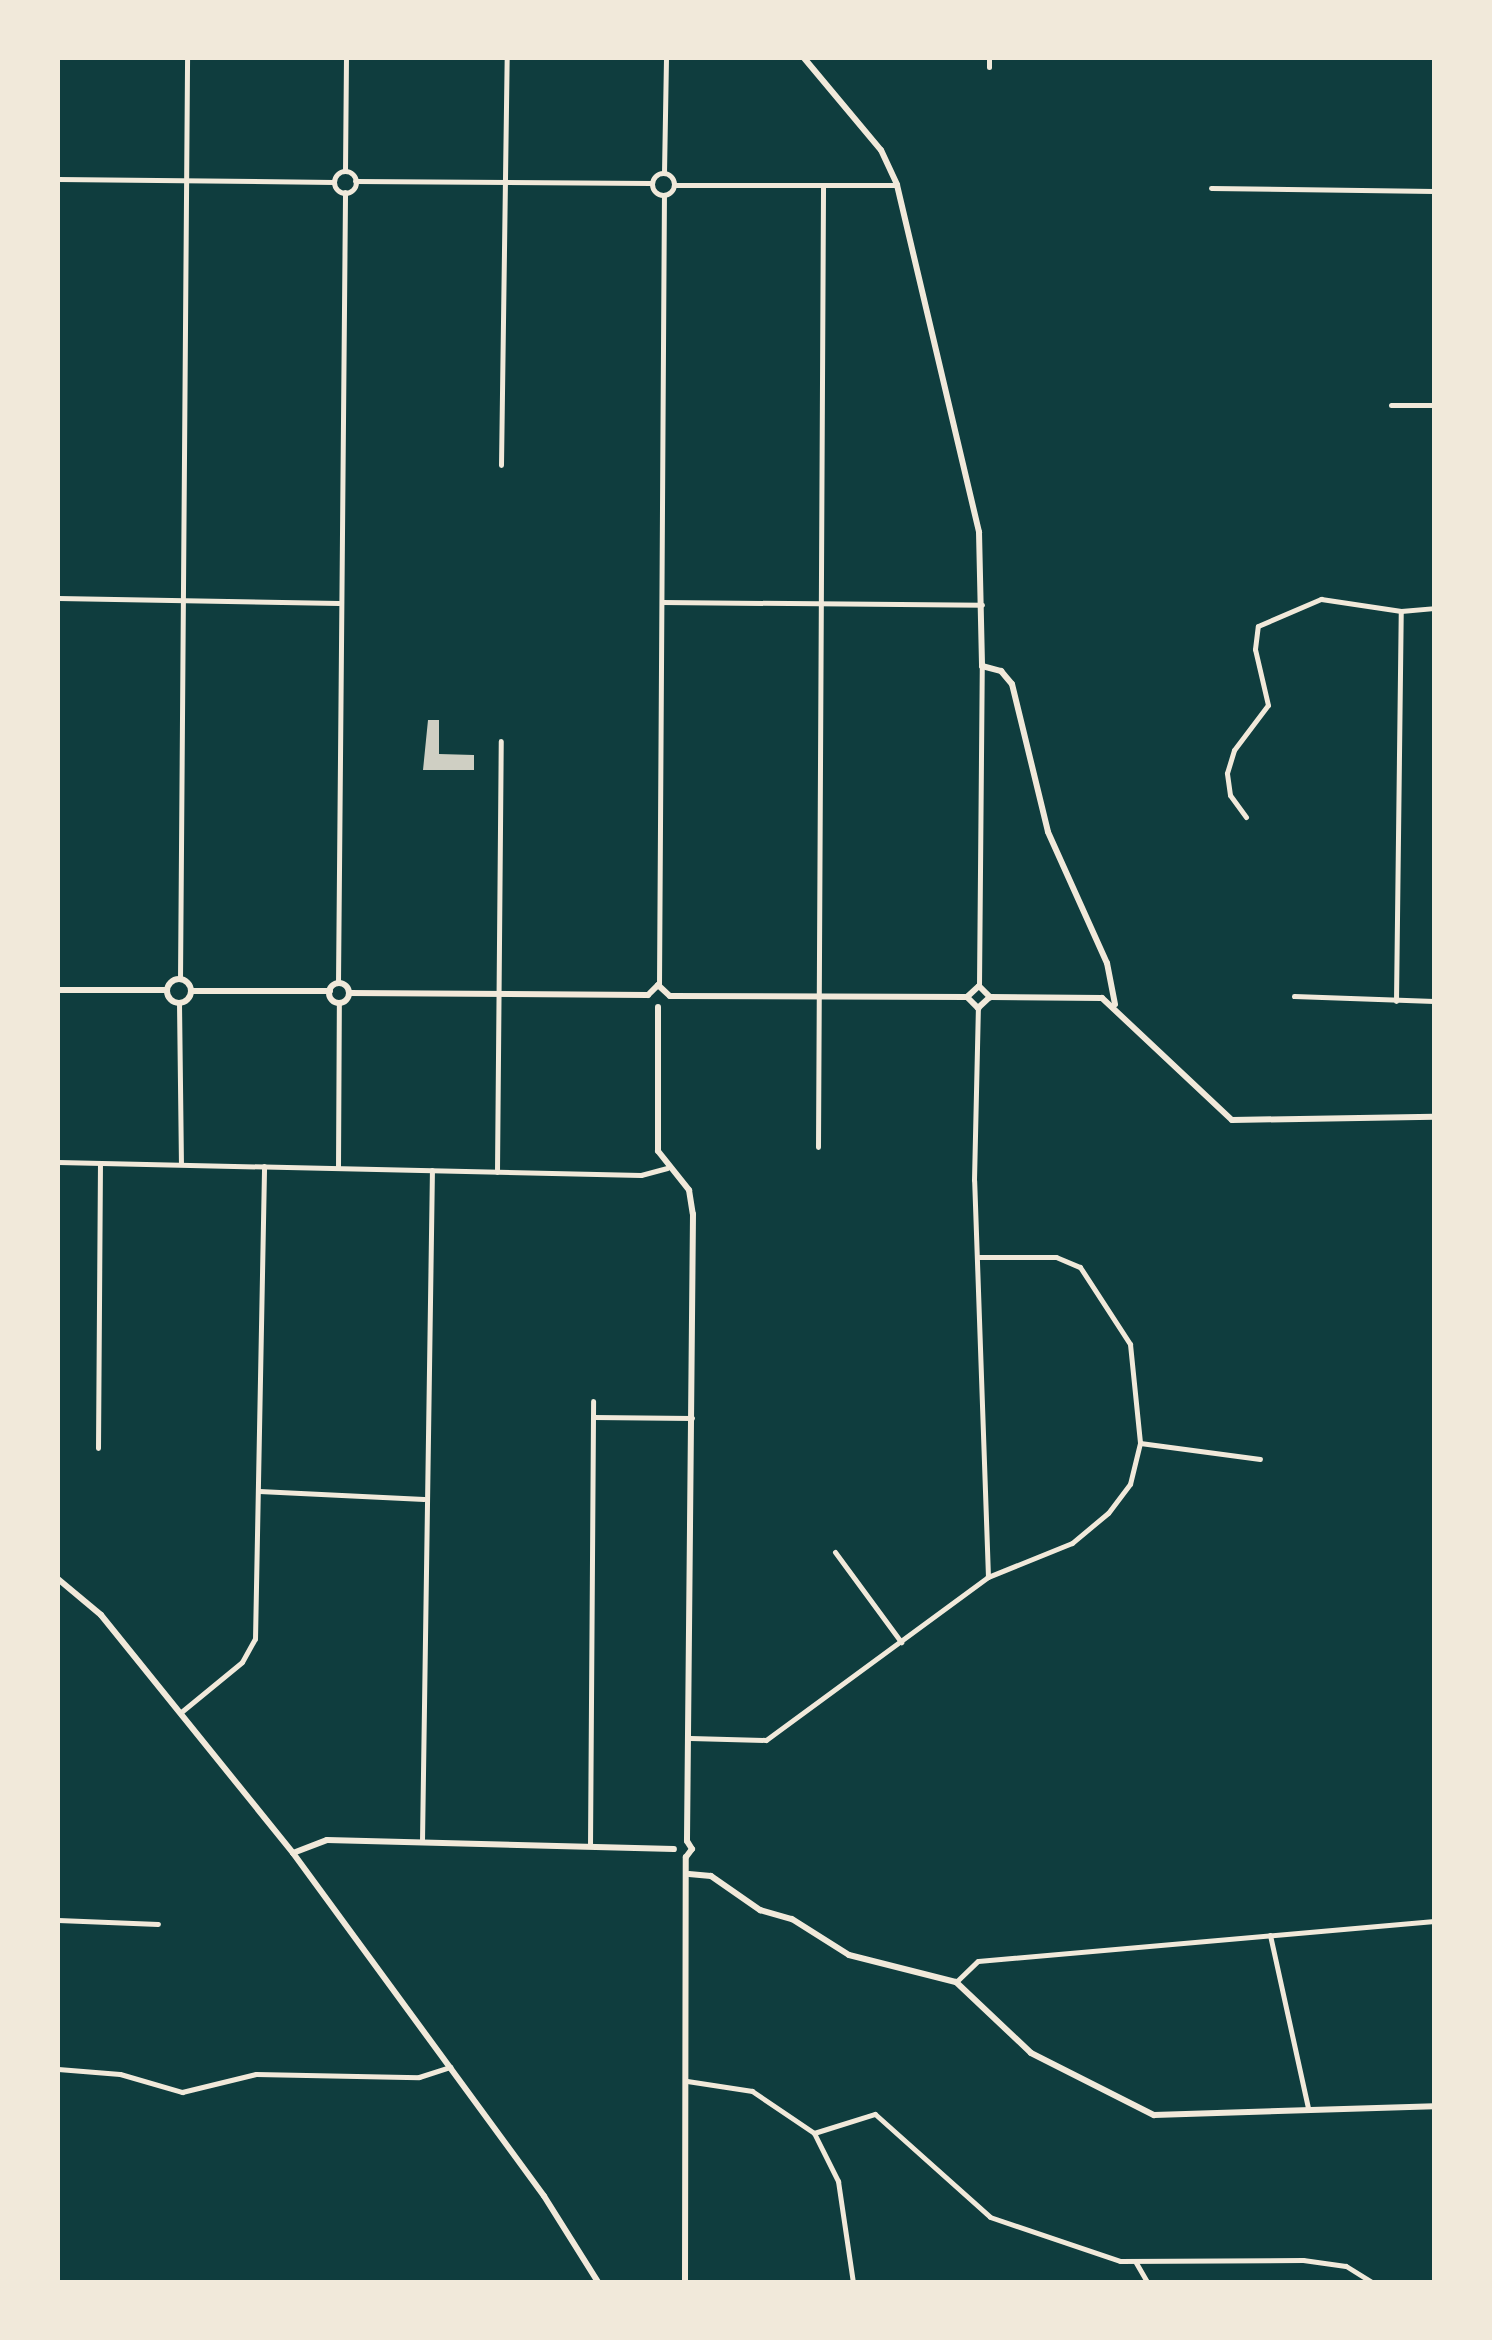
<!DOCTYPE html>
<style>
body{margin:0}
#map{position:relative;width:1492px;height:2340px;overflow:hidden;background:#0f3d3e;font-family:"Varela Round",sans-serif}
div>[style]{position:absolute}
.building>*{inset:0;background:#cfcfc3}
.minor>*{height:5px;margin:-2.5px;padding:0 2.5px;transform-origin:2.5px;border-radius:2.5px;background:#f1e9da}
.minor>.ring{margin:-2.5px;padding:0;box-sizing:content-box;background:none;border:5px solid #f1e9da;border-radius:50%}
.tertiary>*{height:6px;margin:-3px;padding:0 3px;transform-origin:3px;border-radius:3px;background:#f1e9da}
.tertiary>.ring{margin:-3px;padding:0;box-sizing:content-box;background:none;border:6px solid #f1e9da;border-radius:50%}
span{translate:-50% -50%;white-space:nowrap;text-align:center;line-height:1.15;-webkit-text-stroke:8px #f1e9da;paint-order:stroke}
.frame{position:absolute;inset:0;border:60px solid #f1e9da;pointer-events:none}
</style>
<div id="map">
<div class="building">
<i style="clip-path:polygon(428px 720px,439px 720px,439px 754px,474px 755px,474px 770px,423px 770px)"></i>
</div>
<div class="minor">
<i style="left:989px;top:58px;width:9px;rotate:90deg"></i>
<i style="left:345px;top:171px;width:113px;rotate:-89.5deg"></i>
<i class="ring" style="left:334px;top:171px;width:17px;height:17px"></i>
<i class="ring" style="left:652px;top:173px;width:17px;height:17px"></i>
<i style="left:664px;top:173px;width:115px;rotate:-89deg"></i>
<i style="left:58px;top:179px;width:276px;rotate:0.6deg"></i>
<i style="left:355px;top:181px;width:296px;rotate:0.4deg"></i>
<i style="left:675px;top:185px;width:222px"></i>
<i style="left:1211px;top:188px;width:223px;rotate:0.8deg"></i>
<i style="left:1391px;top:405px;width:43px"></i>
<i style="left:501px;top:465px;width:407px;rotate:-89.2deg"></i>
<i style="left:58px;top:598px;width:281px;rotate:1deg"></i>
<i style="left:662px;top:602px;width:320px;rotate:0.5deg"></i>
<i style="left:1246px;top:817px;width:27px;rotate:-126deg"></i>
<i style="left:1230px;top:795px;width:22px;rotate:-98deg"></i>
<i style="left:1227px;top:773px;width:24px;rotate:-73deg"></i>
<i style="left:1234px;top:750px;width:56px;rotate:-52.9deg"></i>
<i style="left:1268px;top:705px;width:57px;rotate:-103.1deg"></i>
<i style="left:1255px;top:649px;width:23px;rotate:-83deg"></i>
<i style="left:1258px;top:626px;width:69px;rotate:-23.2deg"></i>
<i style="left:1321px;top:599px;width:81px;rotate:8.5deg"></i>
<i style="left:1401px;top:611px;width:33px;rotate:-5deg"></i>
<i style="left:180px;top:979px;width:921px;rotate:-89.56deg"></i>
<i style="left:338px;top:983px;width:791px;rotate:-89.49deg"></i>
<i style="left:659px;top:985px;width:789px;rotate:-89.64deg"></i>
<i style="left:979px;top:986px;width:320px;rotate:-89.5deg"></i>
<i style="left:1294px;top:996px;width:140px;rotate:2deg"></i>
<i style="left:1396px;top:1001px;width:390px;rotate:-89.3deg"></i>
<i style="left:179px;top:1003px;width:161px;rotate:89.3deg"></i>
<i style="left:818px;top:1147px;width:961px;rotate:-89.7deg"></i>
<i style="left:58px;top:1162px;width:583px;rotate:1.28deg"></i>
<i style="left:641px;top:1175px;width:27px;rotate:-15deg"></i>
<i style="left:338px;top:1168px;width:165px;rotate:-89.7deg"></i>
<i style="left:497px;top:1172px;width:431px;rotate:-89.5deg"></i>
<i style="left:978px;top:1257px;width:78px"></i>
<i style="left:1056px;top:1257px;width:26px;rotate:23deg"></i>
<i style="left:1080px;top:1267px;width:92px;rotate:57deg"></i>
<i style="left:1130px;top:1344px;width:100px;rotate:84.2deg"></i>
<i style="left:1140px;top:1443px;width:42px;rotate:103.7deg"></i>
<i style="left:1130px;top:1484px;width:36px;rotate:127deg"></i>
<i style="left:1108px;top:1513px;width:47px;rotate:140.2deg"></i>
<i style="left:1072px;top:1543px;width:91px;rotate:158deg"></i>
<i style="left:593px;top:1417px;width:99px;rotate:0.6deg"></i>
<i style="left:1140px;top:1443px;width:121px;rotate:7.6deg"></i>
<i style="left:98px;top:1448px;width:285px;rotate:-89.6deg"></i>
<i style="left:259px;top:1491px;width:165px;rotate:2.8deg"></i>
<i style="left:835px;top:1552px;width:112px;rotate:53.7deg"></i>
<i style="left:180px;top:1713px;width:80px;rotate:-39.4deg"></i>
<i style="left:242px;top:1662px;width:26px;rotate:-61deg"></i>
<i style="left:255px;top:1639px;width:473px;rotate:-88.9deg"></i>
<i style="left:690px;top:1738px;width:76px;rotate:1.5deg"></i>
<i style="left:766px;top:1740px;width:275px;rotate:-36.3deg"></i>
<i style="left:988px;top:1577px;width:397px;rotate:-92deg"></i>
<i style="left:974px;top:1180px;width:172px;rotate:-88.7deg"></i>
<i style="left:422px;top:1841px;width:671px;rotate:-89.15deg"></i>
<i style="left:590px;top:1846px;width:445px;rotate:-89.6deg"></i>
<i style="left:58px;top:1920px;width:100px;rotate:2.3deg"></i>
<i style="left:1270px;top:1935px;width:177px;rotate:77.6deg"></i>
<i style="left:956px;top:1982px;width:30px;rotate:-44deg"></i>
<i style="left:978px;top:1961px;width:458px;rotate:-5deg"></i>
<i style="left:58px;top:2069px;width:62px;rotate:4.6deg"></i>
<i style="left:120px;top:2074px;width:65px;rotate:16.2deg"></i>
<i style="left:182px;top:2092px;width:76px;rotate:-13.7deg"></i>
<i style="left:256px;top:2074px;width:163px;rotate:1.1deg"></i>
<i style="left:419px;top:2077px;width:33px;rotate:-18deg"></i>
<i style="left:687px;top:2081px;width:66px;rotate:8.7deg"></i>
<i style="left:752px;top:2091px;width:75px;rotate:34.1deg"></i>
<i style="left:814px;top:2133px;width:64px;rotate:-17.3deg"></i>
<i style="left:875px;top:2114px;width:154px;rotate:41.8deg"></i>
<i style="left:990px;top:2217px;width:137px;rotate:18.7deg"></i>
<i style="left:1120px;top:2261px;width:183px;rotate:-0.3deg"></i>
<i style="left:1303px;top:2260px;width:43px;rotate:7.9deg"></i>
<i style="left:1346px;top:2266px;width:31px;rotate:32deg"></i>
<i style="left:814px;top:2133px;width:54px;rotate:63.4deg"></i>
<i style="left:838px;top:2181px;width:102px;rotate:81.6deg"></i>
<i style="left:1135px;top:2261px;width:24px;rotate:60deg"></i>
</div>
<div class="tertiary">
<i style="left:804px;top:58px;width:120px;rotate:50.1deg"></i>
<i style="left:881px;top:150px;width:38px;rotate:65deg"></i>
<i style="left:897px;top:185px;width:357px;rotate:76.7deg"></i>
<i style="left:979px;top:532px;width:134px;rotate:88.7deg"></i>
<i style="left:982px;top:666px;width:20px;rotate:15deg"></i>
<i style="left:1001px;top:671px;width:17px;rotate:50deg"></i>
<i style="left:1012px;top:684px;width:152px;rotate:76.3deg"></i>
<i style="left:1048px;top:832px;width:144px;rotate:65.8deg"></i>
<i style="left:1107px;top:963px;width:42px;rotate:79deg"></i>
<i class="ring" style="left:167px;top:979px;width:18px;height:18px"></i>
<i class="ring" style="left:329px;top:983px;width:14px;height:14px"></i>
<i style="left:58px;top:990px;width:109px"></i>
<i style="left:191px;top:991px;width:139px"></i>
<i style="left:349px;top:993px;width:299px;rotate:0.4deg"></i>
<i style="left:648px;top:995px;width:14px;rotate:-45deg"></i>
<i style="left:658px;top:985px;width:16px;rotate:43deg"></i>
<i style="left:670px;top:996px;width:297px;rotate:0.2deg"></i>
<i style="left:967px;top:997px;width:16px;rotate:-43deg"></i>
<i style="left:979px;top:986px;width:16px;rotate:45deg"></i>
<i style="left:967px;top:997px;width:16px;rotate:45deg"></i>
<i style="left:978px;top:1008px;width:16px;rotate:-43deg"></i>
<i style="left:990px;top:997px;width:112px;rotate:0.5deg"></i>
<i style="left:1102px;top:998px;width:178px;rotate:43.2deg"></i>
<i style="left:1232px;top:1120px;width:202px;rotate:-0.9deg"></i>
<i style="left:658px;top:1007px;width:144px;rotate:90deg"></i>
<i style="left:658px;top:1151px;width:50px;rotate:51.5deg"></i>
<i style="left:689px;top:1190px;width:24px;rotate:81deg"></i>
<i style="left:693px;top:1214px;width:627px;rotate:90.55deg"></i>
<i style="left:58px;top:1579px;width:56px;rotate:39.9deg"></i>
<i style="left:101px;top:1615px;width:306px;rotate:51.1deg"></i>
<i style="left:293px;top:1853px;width:425px;rotate:53.8deg"></i>
<i style="left:544px;top:2196px;width:102px;rotate:57.9deg"></i>
<i style="left:293px;top:1853px;width:36px;rotate:-21deg"></i>
<i style="left:327px;top:1840px;width:347px;rotate:1.5deg"></i>
<i style="left:686px;top:1857px;width:10px;rotate:-53deg"></i>
<i style="left:692px;top:1849px;width:9px;rotate:-122deg"></i>
<i style="left:689px;top:1874px;width:22px;rotate:5deg"></i>
<i style="left:711px;top:1876px;width:60px;rotate:34.8deg"></i>
<i style="left:760px;top:1910px;width:33px;rotate:16deg"></i>
<i style="left:792px;top:1919px;width:67px;rotate:32.3deg"></i>
<i style="left:849px;top:1955px;width:110px;rotate:14.2deg"></i>
<i style="left:956px;top:1982px;width:103px;rotate:43.4deg"></i>
<i style="left:1031px;top:2053px;width:138px;rotate:26.8deg"></i>
<i style="left:1154px;top:2115px;width:280px;rotate:-1.8deg"></i>
<i style="left:685px;top:2282px;width:425px;rotate:-89.9deg"></i>
</div>
<div class="frame"></div>
</div>
